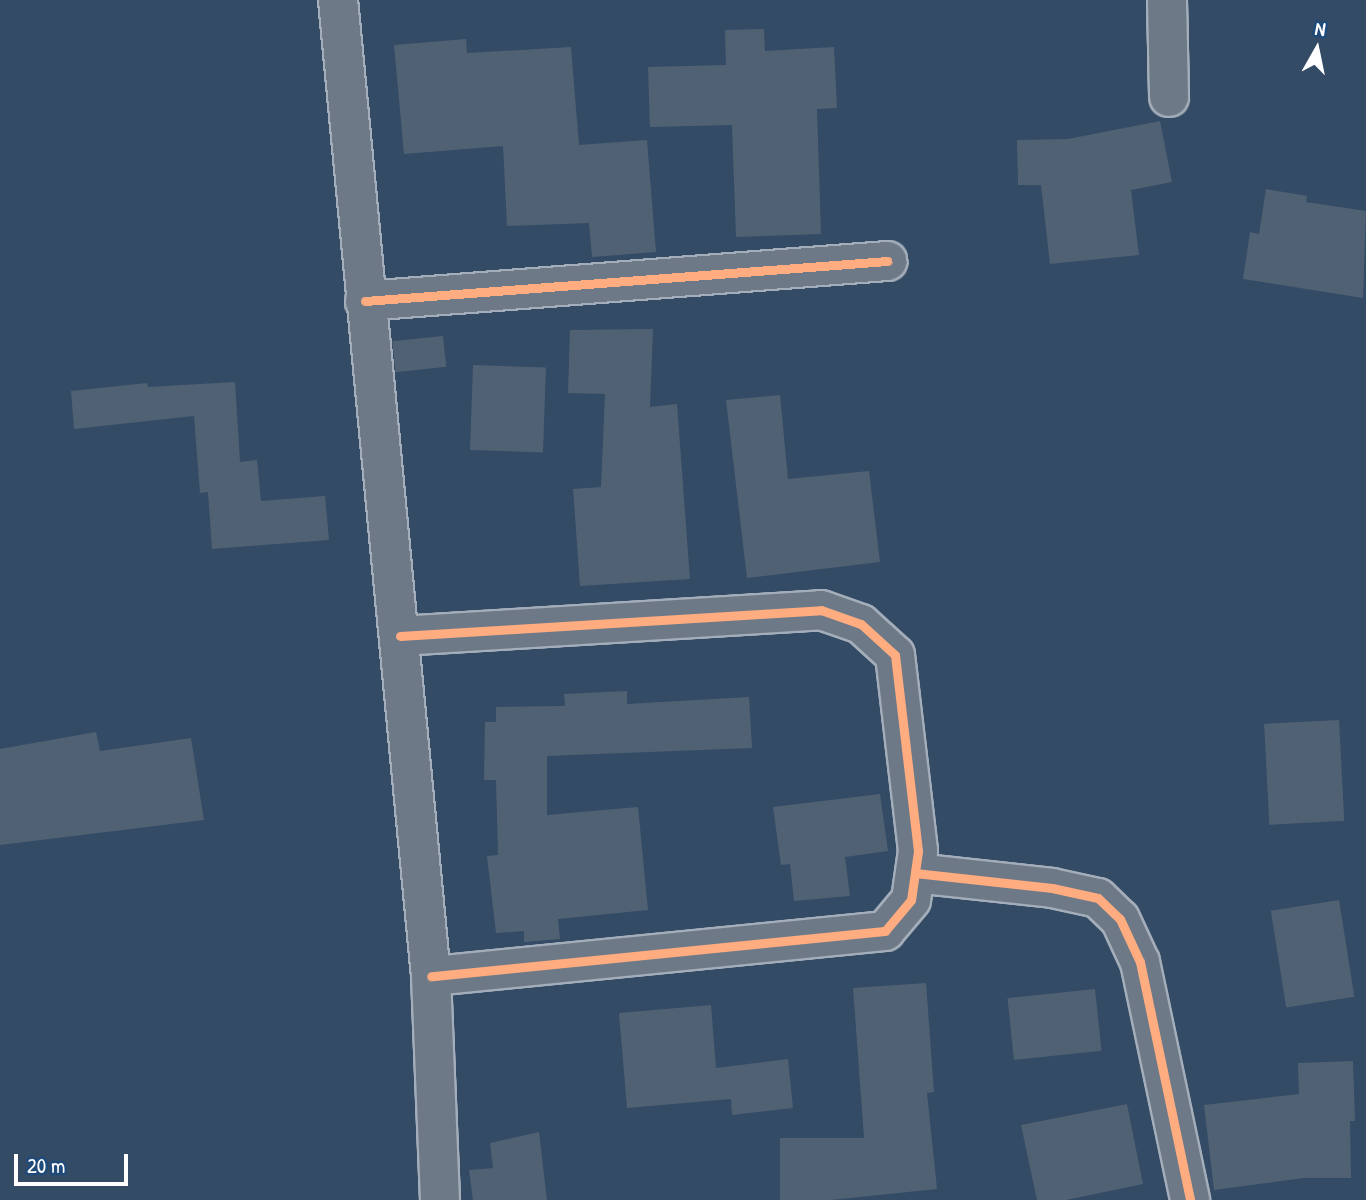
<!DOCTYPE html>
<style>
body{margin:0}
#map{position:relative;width:1366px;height:1200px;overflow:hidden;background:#344b65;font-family:"Patrick Hand",sans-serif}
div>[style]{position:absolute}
.building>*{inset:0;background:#506174;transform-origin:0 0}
.roads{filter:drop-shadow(2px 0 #a4aeba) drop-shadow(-2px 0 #a4aeba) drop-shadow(0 2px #a4aeba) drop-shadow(0 -2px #a4aeba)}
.minor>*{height:38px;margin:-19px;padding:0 19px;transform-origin:19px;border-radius:19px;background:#6d7986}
.cycleway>*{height:9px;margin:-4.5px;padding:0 4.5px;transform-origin:4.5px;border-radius:4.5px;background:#ffac80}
span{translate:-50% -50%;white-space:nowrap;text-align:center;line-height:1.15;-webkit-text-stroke:5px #1f4a7a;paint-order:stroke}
.north{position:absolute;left:1282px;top:14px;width:70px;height:70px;-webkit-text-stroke:5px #1f4a7a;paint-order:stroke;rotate:9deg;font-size:19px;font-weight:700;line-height:28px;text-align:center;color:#fff}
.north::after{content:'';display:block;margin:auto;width:24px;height:32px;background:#fff;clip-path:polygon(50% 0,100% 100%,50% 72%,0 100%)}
.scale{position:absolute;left:14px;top:1154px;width:114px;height:32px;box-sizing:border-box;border:4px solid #fff;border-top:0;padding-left:9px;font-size:21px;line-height:24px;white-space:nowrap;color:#fff;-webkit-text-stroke:5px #1f4a7a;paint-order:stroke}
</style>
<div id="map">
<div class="building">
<i style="clip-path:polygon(764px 29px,765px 51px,834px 47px,837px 108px,817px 109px,821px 234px,736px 237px,732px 125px,650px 127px,648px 67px,726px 65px,725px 30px)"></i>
<i style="clip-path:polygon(466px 39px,467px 53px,571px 47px,579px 145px,647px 140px,656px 252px,592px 257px,589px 223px,507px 226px,503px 146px,404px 154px,394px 45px)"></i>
<i style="clip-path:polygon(1160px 121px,1172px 182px,1131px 190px,1139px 255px,1050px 264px,1041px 185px,1018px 185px,1017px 140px,1068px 139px)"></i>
<i style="clip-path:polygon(1266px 189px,1307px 196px,1306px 202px,1366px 211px,1363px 298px,1243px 279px,1250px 232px,1259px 234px)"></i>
<i style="clip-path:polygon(653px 329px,650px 407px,677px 404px,690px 579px,580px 586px,573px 489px,601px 487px,605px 394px,568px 393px,570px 330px)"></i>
<i style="left:443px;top:336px;width:31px;height:51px;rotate:84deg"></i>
<i style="left:473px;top:365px;width:73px;height:85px;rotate:2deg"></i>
<i style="clip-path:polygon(235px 382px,240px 462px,257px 460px,261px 501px,325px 496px,329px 540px,212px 549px,208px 492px,200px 493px,194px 416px,74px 429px,71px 391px,147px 383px,148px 387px)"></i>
<i style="clip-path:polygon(780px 395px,788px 479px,869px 471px,880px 562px,747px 578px,726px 400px)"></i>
<i style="clip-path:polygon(627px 691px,627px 704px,749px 697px,752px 748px,547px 756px,547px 815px,638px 807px,648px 910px,558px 919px,560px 939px,524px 942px,524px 931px,496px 933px,487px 856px,498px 855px,496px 780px,484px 780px,485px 722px,496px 722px,496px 707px,565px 706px,564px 694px)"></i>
<i style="left:1339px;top:720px;width:101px;height:75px;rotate:87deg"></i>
<i style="clip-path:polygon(96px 732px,100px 751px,191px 738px,204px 820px,0 845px,0 749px)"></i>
<i style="clip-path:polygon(880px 794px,888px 851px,845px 857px,850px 896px,794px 901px,790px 864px,781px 865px,773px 807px)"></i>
<i style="left:1339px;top:900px;width:98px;height:69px;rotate:81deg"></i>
<i style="clip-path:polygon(926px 983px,934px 1092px,927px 1093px,937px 1189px,831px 1200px,780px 1200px,780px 1138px,864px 1138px,853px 988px)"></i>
<i style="left:1095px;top:989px;width:62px;height:88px;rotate:84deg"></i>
<i style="clip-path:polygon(711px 1005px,716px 1068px,788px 1059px,793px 1108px,732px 1115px,731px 1099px,627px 1108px,619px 1013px)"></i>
<i style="clip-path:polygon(1353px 1061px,1355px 1121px,1350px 1121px,1351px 1178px,1304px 1178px,1214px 1190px,1204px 1105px,1299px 1094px,1298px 1063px)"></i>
<i style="clip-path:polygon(1127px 1104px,1143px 1184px,1066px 1200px,1037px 1200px,1021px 1125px)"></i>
<i style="clip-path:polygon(539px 1132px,547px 1200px,473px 1200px,469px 1170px,493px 1168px,490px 1143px)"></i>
</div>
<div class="roads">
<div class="minor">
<i style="left:338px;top:0;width:980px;rotate:84.56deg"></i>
<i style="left:431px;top:976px;width:224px;rotate:87.7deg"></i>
<i style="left:1167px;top:0;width:97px;rotate:88.8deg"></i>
<i style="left:365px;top:301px;width:524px;rotate:-4.38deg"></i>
<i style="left:400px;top:636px;width:422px;rotate:-3.5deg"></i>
<i style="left:821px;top:610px;width:42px;rotate:19.3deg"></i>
<i style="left:861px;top:624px;width:46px;rotate:42.4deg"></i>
<i style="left:895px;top:655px;width:197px;rotate:83.3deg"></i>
<i style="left:918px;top:851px;width:49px;rotate:98.1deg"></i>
<i style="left:911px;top:900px;width:40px;rotate:130deg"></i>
<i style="left:885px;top:931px;width:456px;rotate:174.3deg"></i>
<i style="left:915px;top:873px;width:138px;rotate:6.2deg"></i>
<i style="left:1052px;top:888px;width:47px;rotate:12.3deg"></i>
<i style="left:1098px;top:898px;width:30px;rotate:44deg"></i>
<i style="left:1120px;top:919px;width:47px;rotate:65.1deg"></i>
<i style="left:1140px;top:962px;width:243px;rotate:78.1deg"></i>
</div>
</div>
<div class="cycleway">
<i style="left:365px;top:301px;width:524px;rotate:-4.38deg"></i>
<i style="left:400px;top:636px;width:422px;rotate:-3.5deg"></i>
<i style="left:821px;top:610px;width:42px;rotate:19.3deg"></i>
<i style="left:861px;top:624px;width:46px;rotate:42.4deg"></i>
<i style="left:895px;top:655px;width:197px;rotate:83.3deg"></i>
<i style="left:918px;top:851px;width:49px;rotate:98.1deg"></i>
<i style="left:911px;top:900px;width:40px;rotate:130deg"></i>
<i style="left:885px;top:931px;width:456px;rotate:174.3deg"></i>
<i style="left:915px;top:873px;width:138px;rotate:6.2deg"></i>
<i style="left:1052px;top:888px;width:47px;rotate:12.3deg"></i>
<i style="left:1098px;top:898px;width:30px;rotate:44deg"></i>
<i style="left:1120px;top:919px;width:47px;rotate:65.1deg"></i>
<i style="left:1140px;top:962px;width:243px;rotate:78.1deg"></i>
</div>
<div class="north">N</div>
<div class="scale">20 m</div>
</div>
